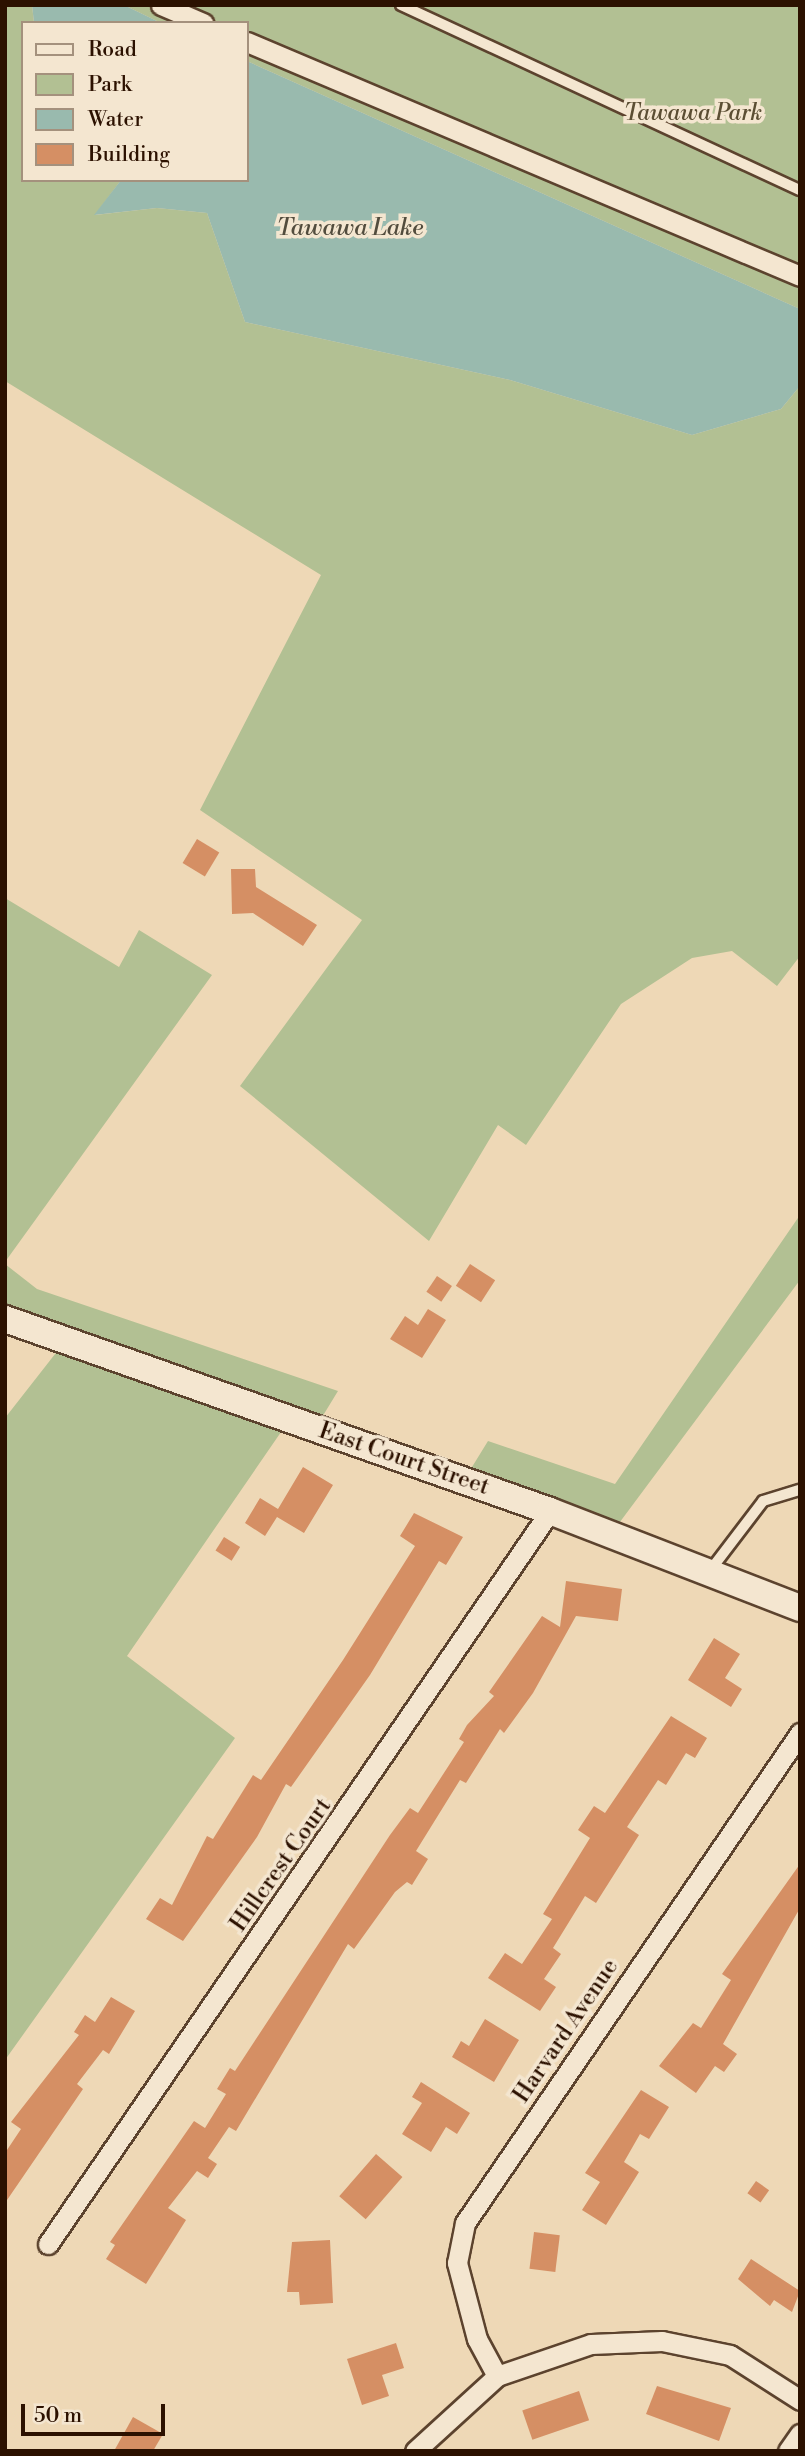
<!DOCTYPE html>
<style>
body{margin:0}
#map{position:relative;width:805px;height:2456px;overflow:hidden;background:#eed8b6;font-family:"Libre Bodoni",serif}
div>[style]{position:absolute}
.green>*{inset:0;background:#b2c093}
.water>*{inset:0;background:#99baae}
.building>*{inset:0;background:#d58f64;transform-origin:0 0}
.roads{filter:drop-shadow(2px 0 #5c432e) drop-shadow(-2px 0 #5c432e) drop-shadow(0 2px #5c432e) drop-shadow(0 -2px #5c432e)}
.service>*{height:10px;margin:-5px;padding:0 5px;transform-origin:5px;border-radius:5px;background:#f4e6d0}
.minor>*{height:19px;margin:-9.5px;padding:0 9.5px;transform-origin:9.5px;border-radius:9.5px;background:#f4e6d0}
.secondary>*{height:26px;margin:-13px;padding:0 13px;transform-origin:13px;border-radius:13px;background:#f4e6d0}
span{translate:-50% -50%;white-space:nowrap;text-align:center;line-height:1.15;-webkit-text-stroke:7px #f4e6d0;paint-order:stroke}
.park-label{font-size:23px;color:#5b4e33;font-style:italic}
.street-label{font-size:23px;color:#2c1100}
.water-label{font-size:24px;color:#524c3d;font-style:italic}
.frame{position:absolute;inset:0;border:7px solid #2c1100;pointer-events:none}
.legend{position:absolute;left:21px;top:21px;width:228px;height:161px;box-sizing:border-box;background:#f4e6d0;border:2px solid #a4917d;margin:0;padding:9px 12px;list-style:none;font-size:21px;color:#2c1100}
.legend li{display:flex;align-items:center;gap:14px;height:35px}
.legend b{width:35px;border:2px solid #a4917d}
.scale{position:absolute;left:21px;top:2404px;width:144px;height:32px;box-sizing:border-box;border:4px solid #2c1100;border-top:0;padding-left:9px;font-size:21px;line-height:24px;white-space:nowrap;color:#2c1100;-webkit-text-stroke:5px #f4e6d0;paint-order:stroke}
</style>
<div id="map">
<div class="green">
<i style="clip-path:polygon(5px 5px,32px 5px,34px 23px,23px 23px,23px 180px,121px 180px,95px 215px,157px 208px,207px 213px,245px 322px,510px 380px,692px 435px,781px 409px,800px 386px,800px 956px,777px 986px,732px 951px,692px 958px,621px 1004px,526px 1145px,498px 1125px,429px 1241px,240px 1086px,362px 920px,200px 810px,321px 575px,5px 381px)"></i>
<i style="clip-path:polygon(124px 5px,800px 5px,800px 309px,247px 61px,247px 23px,161px 23px)"></i>
<i style="clip-path:polygon(5px 898px,119px 967px,139px 930px,212px 975px,5px 1262px)"></i>
<i style="clip-path:polygon(800px 1215px,800px 1280px,611px 1534px,464px 1480px,488px 1441px,615px 1484px)"></i>
<i style="clip-path:polygon(5px 1264px,37px 1289px,338px 1391px,316px 1427px,290px 1419px,127px 1656px,235px 1738px,5px 2060px,5px 1418px,66px 1340px,5px 1319px)"></i>
</div>
<div class="water">
<i style="clip-path:polygon(32px 5px,124px 5px,161px 23px,34px 23px)"></i>
<i style="clip-path:polygon(247px 61px,800px 309px,800px 386px,781px 409px,692px 435px,510px 380px,245px 322px,207px 213px,157px 208px,94px 215px,121px 180px,247px 180px)"></i>
</div>
<div class="building">
<i style="left:197px;top:839px;width:26px;height:28px;rotate:31deg"></i>
<i style="clip-path:polygon(231px 869px,255px 869px,256px 887px,317px 925px,303px 946px,253px 913px,232px 914px)"></i>
<i style="left:470px;top:1264px;width:30px;height:26px;rotate:33deg"></i>
<i style="left:437px;top:1276px;width:18px;height:19px;rotate:34deg"></i>
<i style="clip-path:polygon(428px 1309px,446px 1320px,422px 1358px,390px 1339px,405px 1316px,418px 1325px)"></i>
<i style="clip-path:polygon(303px 1467px,333px 1485px,304px 1533px,277px 1517px,265px 1536px,245px 1523px,260px 1498px,278px 1509px)"></i>
<i style="clip-path:polygon(414px 1513px,463px 1537px,446px 1565px,439px 1561px,370px 1675px,291px 1787px,286px 1784px,257px 1837px,183px 1941px,146px 1919px,160px 1898px,172px 1905px,207px 1836px,213px 1839px,253px 1775px,261px 1780px,343px 1660px,415px 1546px,400px 1536px)"></i>
<i style="left:224px;top:1537px;width:19px;height:16px;rotate:32deg"></i>
<i style="clip-path:polygon(566px 1581px,622px 1589px,618px 1621px,576px 1616px,533px 1693px,504px 1733px,500px 1729px,466px 1783px,460px 1780px,416px 1851px,428px 1859px,412px 1885px,407px 1882px,395px 1892px,354px 1949px,348px 1944px,236px 2131px,229px 2127px,208px 2158px,217px 2164px,208px 2178px,197px 2171px,168px 2208px,186px 2220px,146px 2284px,106px 2259px,115px 2245px,110px 2242px,194px 2121px,205px 2128px,226px 2094px,217px 2089px,230px 2068px,235px 2071px,390px 1835px,410px 1808px,418px 1813px,464px 1742px,459px 1739px,467px 1725px,494px 1696px,489px 1692px,542px 1616px,560px 1627px)"></i>
<i style="clip-path:polygon(714px 1638px,740px 1654px,725px 1678px,742px 1689px,731px 1707px,688px 1680px)"></i>
<i style="clip-path:polygon(671px 1716px,707px 1738px,695px 1758px,686px 1753px,666px 1785px,658px 1780px,627px 1827px,639px 1835px,596px 1903px,585px 1896px,553px 1948px,561px 1954px,544px 1979px,556px 1987px,540px 2011px,488px 1978px,505px 1953px,522px 1964px,552px 1919px,543px 1914px,590px 1838px,578px 1830px,594px 1806px,605px 1813px)"></i>
<i style="clip-path:polygon(800px 1864px,800px 1908px,723px 2044px,737px 2054px,724px 2072px,715px 2066px,696px 2093px,659px 2066px,693px 2023px,701px 2028px,731px 1980px,722px 1974px)"></i>
<i style="clip-path:polygon(111px 1997px,135px 2011px,109px 2054px,103px 2050px,77px 2084px,83px 2089px,5px 2203px,5px 2153px,21px 2129px,11px 2122px,79px 2035px,74px 2032px,85px 2015px,95px 2022px)"></i>
<i style="clip-path:polygon(485px 2019px,519px 2040px,494px 2082px,452px 2057px,461px 2041px,469px 2046px)"></i>
<i style="clip-path:polygon(421px 2082px,470px 2113px,457px 2134px,446px 2127px,431px 2152px,402px 2134px,422px 2103px,412px 2097px)"></i>
<i style="clip-path:polygon(641px 2090px,669px 2107px,649px 2139px,640px 2134px,624px 2162px,639px 2172px,606px 2225px,582px 2210px,600px 2182px,585px 2173px)"></i>
<i style="left:376px;top:2154px;width:35px;height:56px;rotate:41deg"></i>
<i style="left:756px;top:2181px;width:16px;height:15px;rotate:35deg"></i>
<i style="left:534px;top:2232px;width:26px;height:37px;rotate:7deg"></i>
<i style="clip-path:polygon(330px 2240px,333px 2303px,300px 2305px,299px 2292px,287px 2292px,292px 2242px)"></i>
<i style="clip-path:polygon(751px 2259px,800px 2291px,792px 2312px,774px 2300px,770px 2306px,738px 2279px)"></i>
<i style="clip-path:polygon(396px 2343px,404px 2368px,382px 2375px,389px 2396px,362px 2405px,347px 2359px)"></i>
<i style="clip-path:polygon(657px 2386px,731px 2408px,719px 2441px,646px 2414px)"></i>
<i style="left:579px;top:2391px;width:31px;height:60px;rotate:71deg"></i>
<i style="clip-path:polygon(133px 2417px,163px 2434px,153px 2451px,114px 2451px)"></i>
</div>
<div class="roads">
<div class="service">
<i style="left:401px;top:5px;width:440px;rotate:24.9deg"></i>
<i style="left:709px;top:1572px;width:89px;rotate:-52.7deg"></i>
<i style="left:763px;top:1501px;width:39px;rotate:-17deg"></i>
</div>
<div class="minor">
<i style="left:161px;top:5px;width:46px;rotate:23.2deg"></i>
<i style="left:247px;top:42px;width:600px;rotate:22.94deg"></i>
<i style="left:48px;top:2244px;width:888px;rotate:-55.59deg"></i>
<i style="left:497px;top:2376px;width:42px;rotate:-118.4deg"></i>
<i style="left:477px;top:2339px;width:79px;rotate:-104.7deg"></i>
<i style="left:457px;top:2263px;width:41px;rotate:-78.7deg"></i>
<i style="left:465px;top:2223px;width:594px;rotate:-55.64deg"></i>
<i style="left:415px;top:2451px;width:111px;rotate:-42.4deg"></i>
<i style="left:497px;top:2376px;width:99px;rotate:-18.8deg"></i>
<i style="left:591px;top:2344px;width:71px;rotate:-2.4deg"></i>
<i style="left:662px;top:2341px;width:69px;rotate:11.6deg"></i>
<i style="left:730px;top:2355px;width:83px;rotate:32.7deg"></i>
<i style="left:788px;top:2451px;width:21px;rotate:-55deg"></i>
</div>
<div class="secondary">
<i style="left:5px;top:1319px;width:578px;rotate:19.41deg"></i>
<i style="left:550px;top:1511px;width:268px;rotate:21.2deg"></i>
</div>
</div>
<div class="park-label">
<span style="left:693px;top:113px">Tawawa Park</span>
</div>
<div class="street-label">
<span style="left:404px;top:1459px;rotate:19deg">East Court Street</span>
<span style="left:281px;top:1865px;rotate:-55deg">Hillcrest Court</span>
<span style="left:566px;top:2031px;rotate:-56deg">Harvard Avenue</span>
</div>
<div class="water-label">
<span style="left:350px;top:229px">Tawawa Lake</span>
</div>
<div class="frame"></div>
<ul class="legend">
<li><b style="height:9px;background:#f4e6d0"></b>Road</li>
<li><b style="height:19px;background:#b2c093"></b>Park</li>
<li><b style="height:19px;background:#99baae"></b>Water</li>
<li><b style="height:19px;background:#d58f64"></b>Building</li>
</ul>
<div class="scale">50 m</div>
</div>
